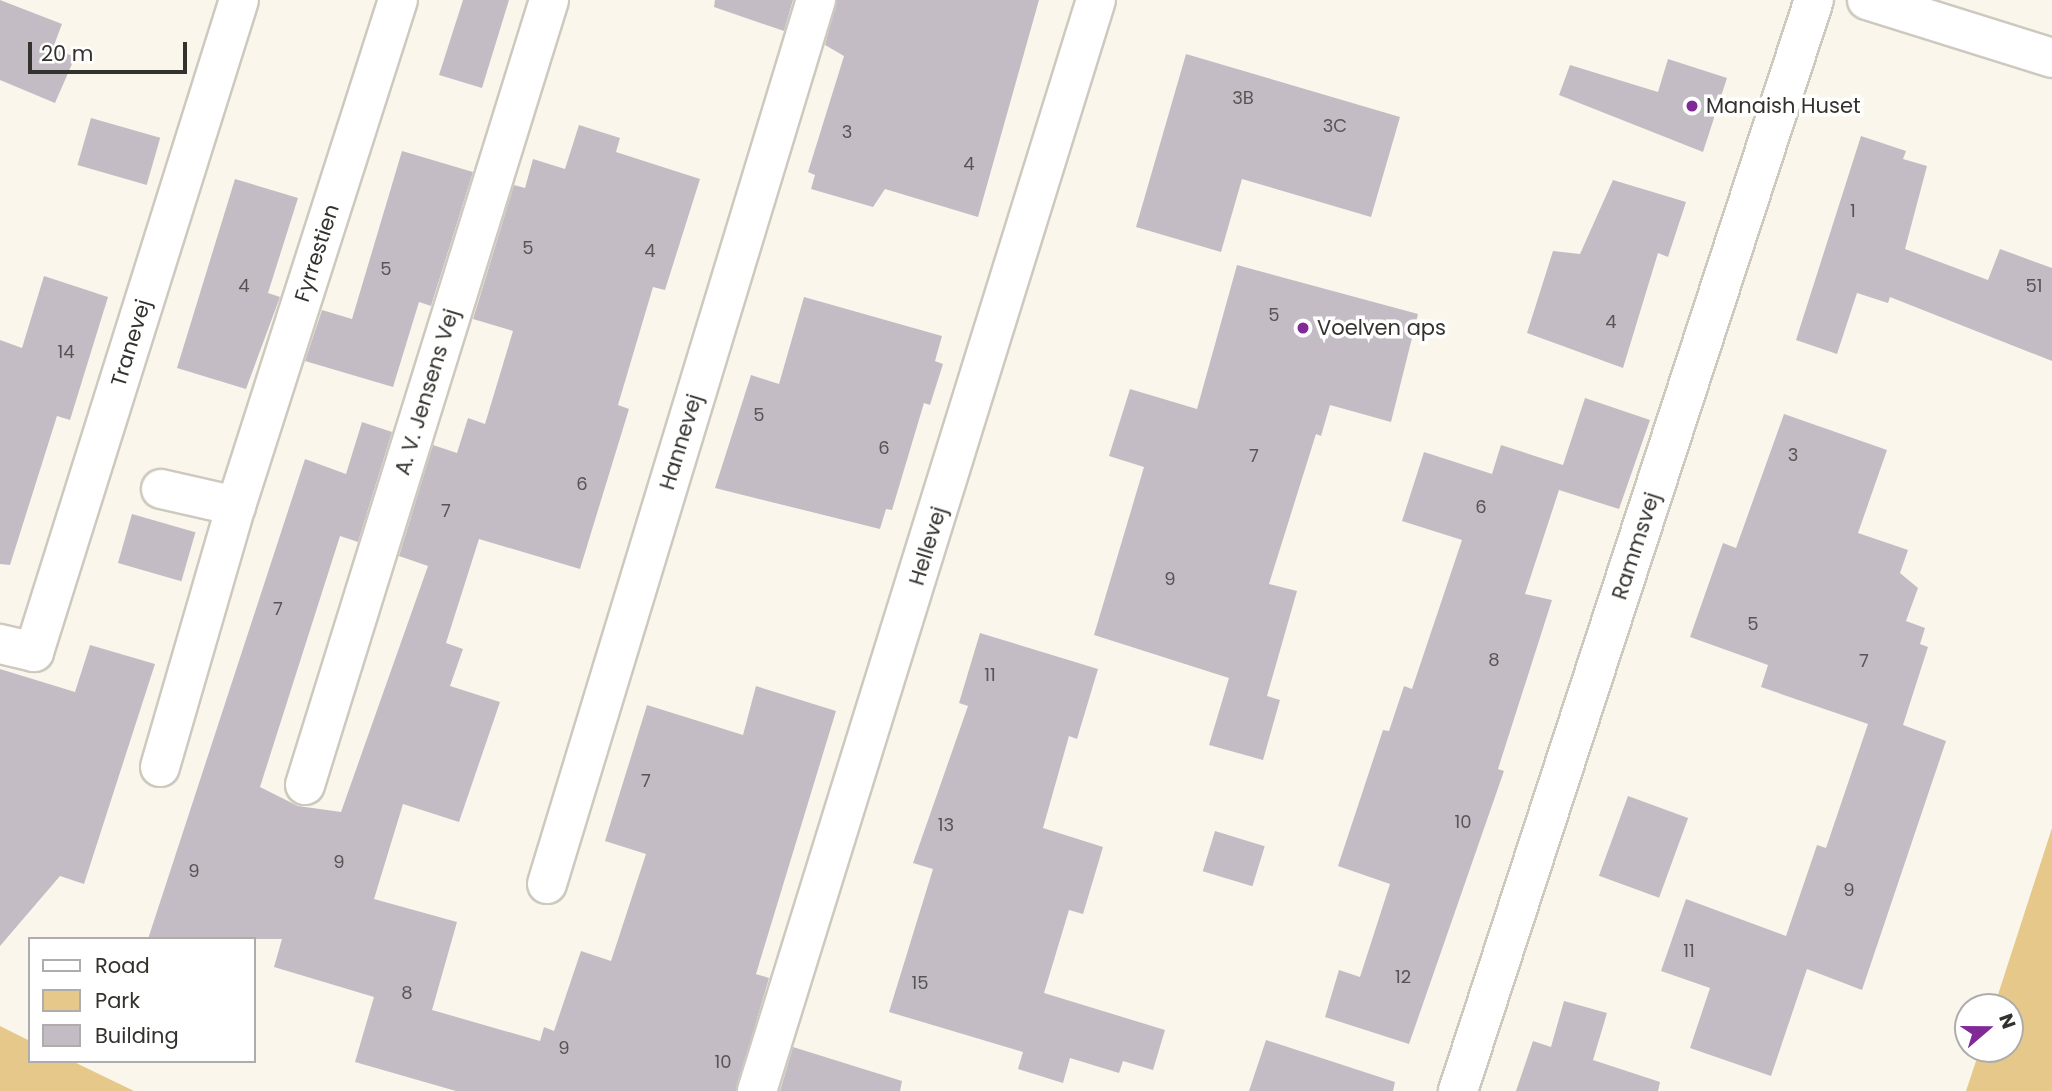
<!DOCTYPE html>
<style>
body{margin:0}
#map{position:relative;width:2052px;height:1091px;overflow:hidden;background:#fbf6eb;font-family:Poppins,sans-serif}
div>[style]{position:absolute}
.green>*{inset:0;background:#e6c88a}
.building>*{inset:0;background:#c3bcc5;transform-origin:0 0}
.roads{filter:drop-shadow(2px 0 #cec9bf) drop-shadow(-2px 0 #cec9bf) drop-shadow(0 2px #cec9bf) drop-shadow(0 -2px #cec9bf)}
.minor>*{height:38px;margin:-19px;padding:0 19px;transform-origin:19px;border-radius:19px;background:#fff}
.major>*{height:38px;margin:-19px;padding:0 19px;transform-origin:19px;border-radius:19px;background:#fff}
.dots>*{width:19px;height:19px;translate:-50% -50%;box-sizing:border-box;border:4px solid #fff;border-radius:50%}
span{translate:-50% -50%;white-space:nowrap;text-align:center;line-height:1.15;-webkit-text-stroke:7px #fff;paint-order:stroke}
.number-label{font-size:18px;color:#585454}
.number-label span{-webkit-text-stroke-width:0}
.poi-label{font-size:21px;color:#34322e}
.left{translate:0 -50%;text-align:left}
.street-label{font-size:21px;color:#34322e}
.legend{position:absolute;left:28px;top:937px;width:228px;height:126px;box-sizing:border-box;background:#fff;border:2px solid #aeadab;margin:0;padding:9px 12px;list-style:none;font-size:21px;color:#34322e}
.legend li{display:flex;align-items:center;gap:14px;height:35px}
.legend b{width:35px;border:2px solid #aeadab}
.north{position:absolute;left:1954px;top:993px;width:70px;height:70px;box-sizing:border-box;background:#fff;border:2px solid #aeadab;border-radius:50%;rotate:70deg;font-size:19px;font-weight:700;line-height:28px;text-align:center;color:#34322e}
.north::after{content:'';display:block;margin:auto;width:24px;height:32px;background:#802997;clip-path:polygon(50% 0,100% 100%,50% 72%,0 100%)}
.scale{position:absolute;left:28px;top:42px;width:159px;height:32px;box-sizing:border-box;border:4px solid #34322e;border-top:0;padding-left:9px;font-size:21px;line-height:24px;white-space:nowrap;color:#34322e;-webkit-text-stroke:5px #fff;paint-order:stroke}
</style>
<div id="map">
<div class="green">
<i style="clip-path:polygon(2052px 828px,2052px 1091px,1966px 1091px,1980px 1049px,2010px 1049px,2010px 1007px,1994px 1007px)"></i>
<i style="clip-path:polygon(0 1026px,30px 1041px,30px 1061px,72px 1061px,134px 1091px,0 1091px)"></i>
</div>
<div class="building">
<i style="clip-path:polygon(0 0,62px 24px,53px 48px,75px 57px,55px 103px,0 80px)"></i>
<i style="clip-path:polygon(463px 0,509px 0,482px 88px,439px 75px)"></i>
<i style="clip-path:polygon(715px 0,793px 0,784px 31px,714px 7px)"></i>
<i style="clip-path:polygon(837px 0,1039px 0,978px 217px,885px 189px,873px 207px,811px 189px,815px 175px,808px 172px,844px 56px,825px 45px)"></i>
<i style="clip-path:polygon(1186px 54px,1400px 117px,1371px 217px,1242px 179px,1221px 252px,1136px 227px)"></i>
<i style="clip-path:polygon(1668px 59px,1727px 78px,1703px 152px,1559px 95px,1570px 65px,1658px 92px)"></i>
<i style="left:91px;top:118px;width:72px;height:49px;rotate:16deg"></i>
<i style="clip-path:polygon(579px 125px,620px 138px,616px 152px,700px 179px,665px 290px,653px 287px,618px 405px,629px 409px,580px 569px,479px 539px,446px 643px,463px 649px,450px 686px,500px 702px,459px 822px,403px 804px,374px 899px,457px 922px,432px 1010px,540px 1041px,544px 1027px,554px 1031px,581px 951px,611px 961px,646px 854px,605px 841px,647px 705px,743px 735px,756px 686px,836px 711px,756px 974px,769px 978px,736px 1091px,456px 1091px,355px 1062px,374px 997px,274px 967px,282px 939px,148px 939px,305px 459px,346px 474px,362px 422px,392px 432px,358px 542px,340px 536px,260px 787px,298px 806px,341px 812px,428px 566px,399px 556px,433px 445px,457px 453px,468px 418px,485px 424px,513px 331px,473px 319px,514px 185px,525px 188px,533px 159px,565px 169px)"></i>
<i style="clip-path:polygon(1861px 136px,1906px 151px,1903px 159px,1927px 166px,1905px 249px,1988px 280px,2000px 249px,2052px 268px,2052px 361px,1890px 297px,1888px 303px,1857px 293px,1837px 354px,1796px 340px)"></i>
<i style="clip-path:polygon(402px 151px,473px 172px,431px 306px,419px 302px,393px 387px,305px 361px,322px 310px,352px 319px)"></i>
<i style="clip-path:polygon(235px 179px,298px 198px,268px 293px,280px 297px,246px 389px,177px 368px)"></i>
<i style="clip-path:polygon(1613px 180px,1686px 202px,1668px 257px,1658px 253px,1623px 368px,1527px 333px,1553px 251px,1580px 254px)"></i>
<i style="clip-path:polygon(1237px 265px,1418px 314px,1391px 422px,1330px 405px,1321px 436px,1316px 434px,1269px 584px,1297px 591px,1267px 696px,1280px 700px,1263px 760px,1209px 745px,1229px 678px,1094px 635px,1144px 467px,1109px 456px,1130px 389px,1197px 409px)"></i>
<i style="clip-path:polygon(44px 276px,108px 297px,70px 420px,57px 416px,10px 565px,0 564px,0 340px,22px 348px)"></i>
<i style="clip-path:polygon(804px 297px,942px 336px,935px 361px,943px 364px,930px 405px,924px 403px,892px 510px,886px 509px,880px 529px,715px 488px,751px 375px,779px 384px)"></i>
<i style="clip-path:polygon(1585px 398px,1650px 420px,1619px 509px,1559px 490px,1525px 594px,1552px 600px,1498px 769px,1504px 771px,1409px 1044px,1325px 1017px,1339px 970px,1360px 977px,1390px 884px,1338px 866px,1383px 730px,1389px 731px,1404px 686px,1412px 689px,1462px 540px,1402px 521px,1424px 452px,1492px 474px,1501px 445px,1563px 465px)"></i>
<i style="clip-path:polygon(1784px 414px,1887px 450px,1858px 533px,1908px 550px,1900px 573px,1918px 588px,1906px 621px,1925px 628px,1920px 644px,1928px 647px,1903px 725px,1946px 741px,1862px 990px,1807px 969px,1771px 1076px,1690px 1048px,1710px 988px,1661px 971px,1686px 899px,1786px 936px,1817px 845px,1826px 848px,1868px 724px,1761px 687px,1768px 665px,1690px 637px,1723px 543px,1736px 548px)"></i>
<i style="left:132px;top:514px;width:66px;height:51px;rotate:16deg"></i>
<i style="clip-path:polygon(980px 633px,1098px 669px,1077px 739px,1069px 736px,1043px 828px,1103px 847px,1083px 914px,1069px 910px,1044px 993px,1165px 1030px,1153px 1070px,1123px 1061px,1119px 1073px,1070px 1058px,1063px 1083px,1018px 1069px,1023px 1052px,889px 1012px,933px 869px,913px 863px,968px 706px,959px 703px)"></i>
<i style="clip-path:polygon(90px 645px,155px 664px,84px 884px,60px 876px,0 946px,0 669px,75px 692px)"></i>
<i style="left:1628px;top:796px;width:64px;height:85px;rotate:20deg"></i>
<i style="left:1215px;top:831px;width:52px;height:42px;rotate:17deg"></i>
<i style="clip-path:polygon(1564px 1001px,1607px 1013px,1593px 1060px,1660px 1082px,1658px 1091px,1516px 1091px,1533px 1041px,1551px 1047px)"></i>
<i style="clip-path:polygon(1266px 1040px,1395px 1082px,1393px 1091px,1249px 1091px)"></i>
<i style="clip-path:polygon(793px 1047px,902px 1081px,900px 1091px,780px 1091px)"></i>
</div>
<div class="roads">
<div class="minor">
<i style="left:161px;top:489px;width:77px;rotate:12.8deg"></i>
<i style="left:0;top:644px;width:35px;rotate:13deg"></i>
<i style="left:34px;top:652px;width:683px;rotate:-72.55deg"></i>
<i style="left:160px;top:767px;width:272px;rotate:-73.8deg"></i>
<i style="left:236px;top:506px;width:531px;rotate:-72.25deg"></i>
<i style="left:305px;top:785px;width:822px;rotate:-72.73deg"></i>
<i style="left:547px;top:884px;width:924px;rotate:-73.08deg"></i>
<i style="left:757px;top:1091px;width:1142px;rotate:-72.74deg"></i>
<i style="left:1458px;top:1091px;width:1148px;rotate:-71.93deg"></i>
</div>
<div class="major">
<i style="left:1867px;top:0;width:194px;rotate:17.4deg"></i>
</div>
</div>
<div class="dots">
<i style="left:1692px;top:106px;background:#802997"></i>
<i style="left:1303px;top:328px;background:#802997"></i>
</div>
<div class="number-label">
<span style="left:1243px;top:98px">3B</span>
<span style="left:1335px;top:126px">3C</span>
<span style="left:847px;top:132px">3</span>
<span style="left:969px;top:164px">4</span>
<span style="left:1853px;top:211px">1</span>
<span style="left:528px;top:248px">5</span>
<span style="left:650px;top:251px">4</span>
<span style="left:386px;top:269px">5</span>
<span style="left:244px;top:286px">4</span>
<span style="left:2034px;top:286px">51</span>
<span style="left:1274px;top:315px">5</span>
<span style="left:1611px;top:322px">4</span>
<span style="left:66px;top:352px">14</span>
<span style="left:759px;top:415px">5</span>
<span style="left:884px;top:448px">6</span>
<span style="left:1793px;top:455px">3</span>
<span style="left:1254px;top:456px">7</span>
<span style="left:582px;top:484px">6</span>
<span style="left:1481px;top:507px">6</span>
<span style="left:446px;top:511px">7</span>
<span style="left:1170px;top:579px">9</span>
<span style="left:278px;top:609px">7</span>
<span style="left:1753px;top:624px">5</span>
<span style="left:1494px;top:660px">8</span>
<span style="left:1864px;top:661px">7</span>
<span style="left:990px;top:675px">11</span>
<span style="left:646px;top:781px">7</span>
<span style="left:1463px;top:822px">10</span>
<span style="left:946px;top:825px">13</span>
<span style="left:339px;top:862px">9</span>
<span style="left:194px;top:871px">9</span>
<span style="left:1849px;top:890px">9</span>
<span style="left:1689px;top:951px">11</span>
<span style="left:1403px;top:977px">12</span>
<span style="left:920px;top:983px">15</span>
<span style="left:407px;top:993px">8</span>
<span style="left:564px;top:1048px">9</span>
<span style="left:723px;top:1062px">10</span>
</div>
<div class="poi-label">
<span class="left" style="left:1706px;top:106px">Manaish Huset</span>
<span class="left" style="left:1317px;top:328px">Voelven aps</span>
</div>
<div class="street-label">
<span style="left:317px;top:253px;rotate:-72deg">Fyrrestien</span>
<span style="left:131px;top:343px;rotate:-73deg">Tranevej</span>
<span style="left:427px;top:392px;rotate:-73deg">A. V. Jensens Vej</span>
<span style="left:681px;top:442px;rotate:-73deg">Hannevej</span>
<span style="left:928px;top:546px;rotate:-73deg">Hellevej</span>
<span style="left:1636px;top:546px;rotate:-72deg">Rammsvej</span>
</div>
<ul class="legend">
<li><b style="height:9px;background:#fff"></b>Road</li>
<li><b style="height:19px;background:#e6c88a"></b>Park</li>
<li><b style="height:19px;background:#c3bcc5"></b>Building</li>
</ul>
<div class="north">N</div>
<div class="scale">20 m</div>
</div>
